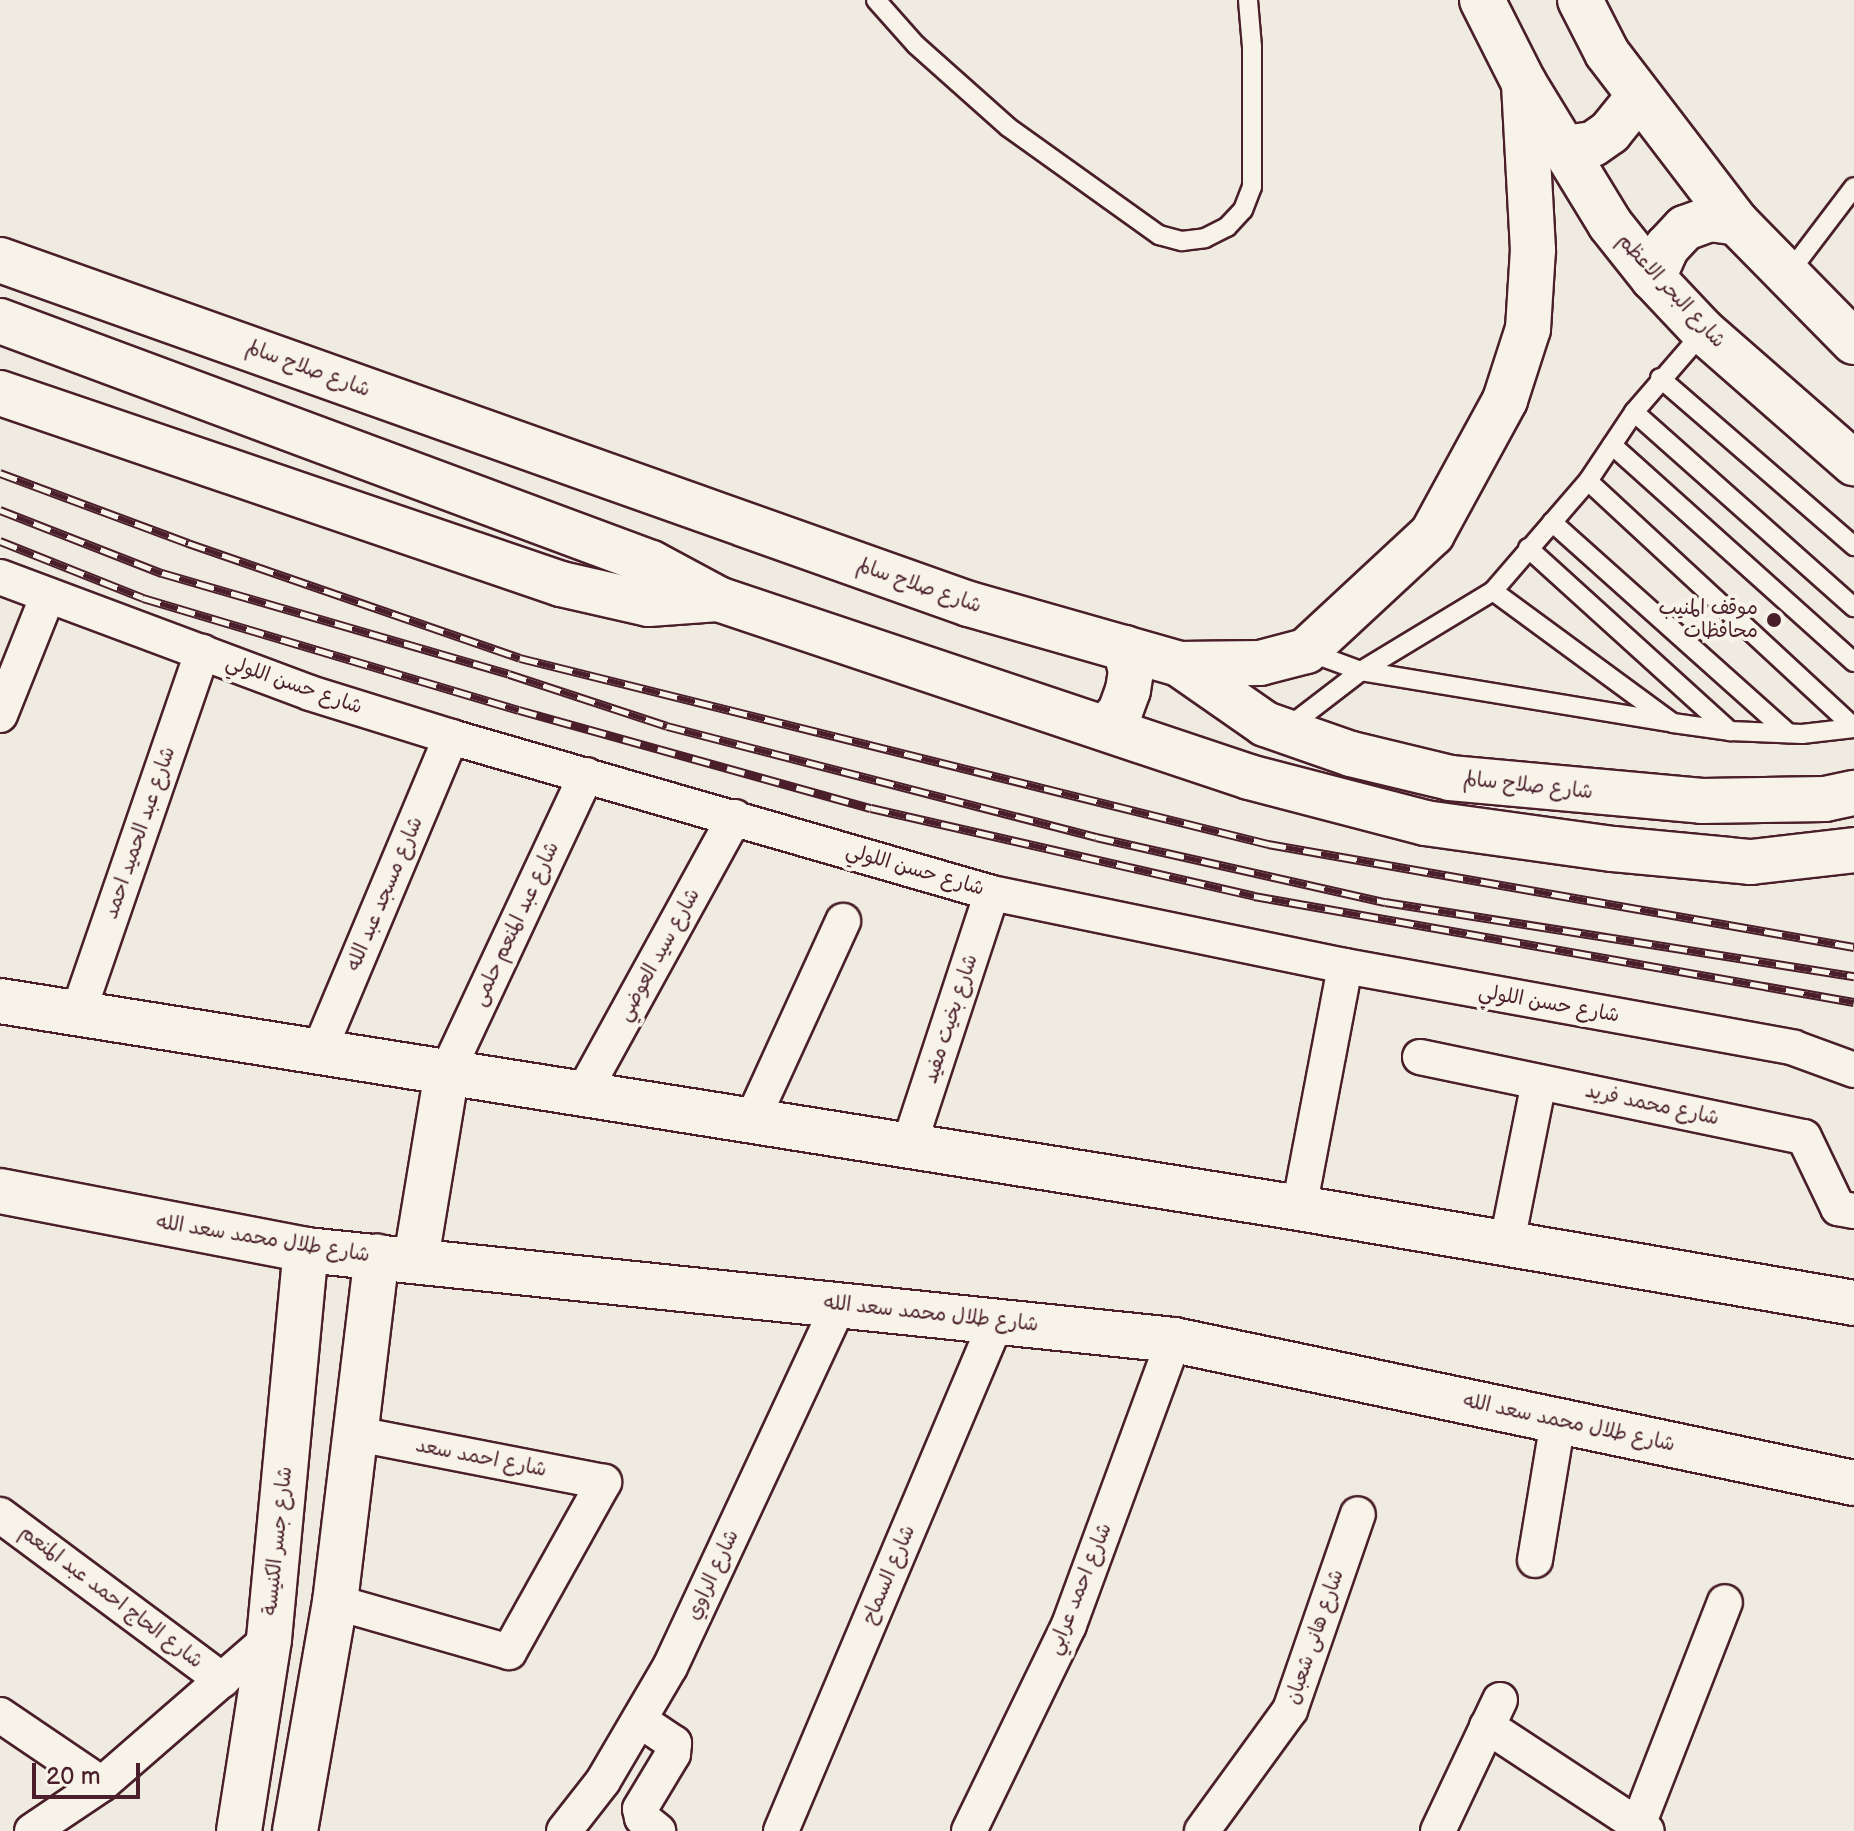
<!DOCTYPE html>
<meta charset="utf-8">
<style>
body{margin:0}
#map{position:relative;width:1854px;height:1831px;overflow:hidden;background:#f0ebe0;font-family:"Balsamiq Sans","Playpen Sans Arabic",sans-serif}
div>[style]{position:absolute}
.roads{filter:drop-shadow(2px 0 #4a1f2b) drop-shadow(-2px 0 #4a1f2b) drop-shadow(0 2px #4a1f2b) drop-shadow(0 -2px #4a1f2b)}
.service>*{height:18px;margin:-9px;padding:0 9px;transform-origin:9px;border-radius:9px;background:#f7f3e8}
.minor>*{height:34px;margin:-17px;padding:0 17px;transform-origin:17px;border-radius:17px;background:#f7f3e8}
.secondary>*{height:44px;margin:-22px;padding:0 22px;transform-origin:22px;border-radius:22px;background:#f7f3e8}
.primary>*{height:44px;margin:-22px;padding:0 22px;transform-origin:22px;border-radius:22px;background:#f7f3e8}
.trunk>*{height:44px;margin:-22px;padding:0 22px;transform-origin:22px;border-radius:22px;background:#f7f3e8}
.motorway>*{height:44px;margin:-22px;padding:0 22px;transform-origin:22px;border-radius:22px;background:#f7f3e8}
.rail>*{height:9px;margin-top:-4.5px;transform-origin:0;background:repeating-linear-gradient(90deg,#f7f3e8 0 18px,#4a1f2b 0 36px);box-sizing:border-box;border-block:2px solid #4a1f2b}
.dots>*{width:22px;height:22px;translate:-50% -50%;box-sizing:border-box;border:4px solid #f7f3e8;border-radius:50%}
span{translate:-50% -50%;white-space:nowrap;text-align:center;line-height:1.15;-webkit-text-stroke:8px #f7f3e8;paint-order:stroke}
.street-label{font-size:20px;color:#4a1f2b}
.poi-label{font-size:20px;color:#4a1f2b}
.right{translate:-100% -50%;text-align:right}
.scale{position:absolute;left:32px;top:1763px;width:108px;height:36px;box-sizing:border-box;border:4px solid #4a1f2b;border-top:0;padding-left:10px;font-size:24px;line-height:28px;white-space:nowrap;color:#4a1f2b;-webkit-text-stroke:6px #f7f3e8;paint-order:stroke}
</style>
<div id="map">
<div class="roads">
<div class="service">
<i style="left:876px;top:0;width:60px;rotate:48.4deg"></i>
<i style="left:916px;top:45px;width:123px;rotate:41.7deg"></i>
<i style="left:1008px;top:127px;width:186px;rotate:35.6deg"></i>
<i style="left:1159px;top:235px;width:24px;rotate:15deg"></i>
<i style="left:1182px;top:241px;width:23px;rotate:-7deg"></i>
<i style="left:1205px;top:238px;width:25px;rotate:-27deg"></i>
<i style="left:1227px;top:227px;width:23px;rotate:-47deg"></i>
<i style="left:1243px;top:210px;width:25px;rotate:-69deg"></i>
<i style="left:1252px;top:187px;width:140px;rotate:-90deg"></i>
<i style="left:1252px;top:47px;width:47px;rotate:-94.9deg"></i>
<i style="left:1788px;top:274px;width:109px;rotate:-52.8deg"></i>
<i style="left:1660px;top:378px;width:257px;rotate:40.9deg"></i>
<i style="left:1634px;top:412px;width:294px;rotate:41.6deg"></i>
<i style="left:1612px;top:445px;width:325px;rotate:41.9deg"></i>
<i style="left:1588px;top:481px;width:362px;rotate:42.8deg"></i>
<i style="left:1552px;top:522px;width:317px;rotate:41.8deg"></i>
<i style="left:1528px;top:548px;width:273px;rotate:42.2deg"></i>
<i style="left:1493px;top:591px;width:223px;rotate:36.3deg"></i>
<i style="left:1673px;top:723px;width:58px;rotate:8deg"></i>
<i style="left:1730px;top:731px;width:72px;rotate:2.4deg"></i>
<i style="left:1802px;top:734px;width:52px;rotate:-6.6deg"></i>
<i style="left:1309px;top:652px;width:55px;rotate:20.1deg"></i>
<i style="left:1361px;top:671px;width:311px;rotate:9.4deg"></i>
<i style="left:1287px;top:728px;width:93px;rotate:-37.6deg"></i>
<i style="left:1361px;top:671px;width:154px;rotate:-31.2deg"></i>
<i style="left:1493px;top:591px;width:145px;rotate:-49.2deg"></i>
<i style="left:1588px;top:481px;width:83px;rotate:-56.3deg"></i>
<i style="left:1634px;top:412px;width:106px;rotate:-49.2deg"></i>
</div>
<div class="minor">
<i style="left:0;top:577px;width:331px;rotate:20.5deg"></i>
<i style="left:310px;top:693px;width:148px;rotate:17.3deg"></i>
<i style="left:451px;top:737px;width:563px;rotate:16.09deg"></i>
<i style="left:992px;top:893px;width:360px;rotate:11.7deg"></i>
<i style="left:1345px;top:966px;width:456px;rotate:10.3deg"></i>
<i style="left:1794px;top:1048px;width:64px;rotate:20.1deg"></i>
<i style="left:0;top:715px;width:129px;rotate:-68.2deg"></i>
<i style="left:78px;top:1013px;width:382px;rotate:-71deg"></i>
<i style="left:319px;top:1051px;width:341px;rotate:-67.2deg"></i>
<i style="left:1420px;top:1057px;width:392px;rotate:11.8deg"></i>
<i style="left:1804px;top:1137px;width:79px;rotate:64.4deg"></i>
<i style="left:1838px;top:1208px;width:16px;rotate:11deg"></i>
<i style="left:447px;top:1072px;width:328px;rotate:-64.9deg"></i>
<i style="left:583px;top:1093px;width:315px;rotate:-61.2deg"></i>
<i style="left:752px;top:1120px;width:219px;rotate:-65.4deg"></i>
<i style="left:909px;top:1145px;width:265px;rotate:-71.8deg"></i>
<i style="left:1299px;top:1208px;width:246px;rotate:-79.2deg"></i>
<i style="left:1507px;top:1242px;width:163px;rotate:-78.7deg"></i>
<i style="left:0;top:1515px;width:277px;rotate:36.6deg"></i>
<i style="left:1535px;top:1560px;width:141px;rotate:-80.6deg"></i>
<i style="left:335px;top:1602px;width:181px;rotate:16deg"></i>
<i style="left:509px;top:1652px;width:195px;rotate:-60.8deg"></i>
<i style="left:604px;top:1482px;width:251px;rotate:-169deg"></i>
<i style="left:0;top:1715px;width:123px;rotate:34.1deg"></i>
<i style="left:641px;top:1721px;width:40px;rotate:34deg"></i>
<i style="left:674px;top:1743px;width:11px;rotate:95deg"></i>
<i style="left:673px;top:1754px;width:64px;rotate:121deg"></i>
<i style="left:640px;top:1809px;width:9px;rotate:77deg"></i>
<i style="left:642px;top:1818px;width:21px;rotate:39deg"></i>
<i style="left:1487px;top:1726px;width:191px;rotate:33.3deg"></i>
<i style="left:1638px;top:1825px;width:239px;rotate:-68.7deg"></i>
<i style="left:32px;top:1831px;width:84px;rotate:-33.9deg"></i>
<i style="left:102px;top:1784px;width:221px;rotate:-41deg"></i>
<i style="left:564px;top:1831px;width:63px;rotate:-52deg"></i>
<i style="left:603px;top:1781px;width:132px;rotate:-59.6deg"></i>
<i style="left:670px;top:1667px;width:400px;rotate:-65deg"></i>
<i style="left:781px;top:1831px;width:555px;rotate:-67.09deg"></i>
<i style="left:969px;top:1831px;width:229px;rotate:-64.1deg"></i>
<i style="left:1069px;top:1625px;width:304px;rotate:-69.8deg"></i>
<i style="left:1202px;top:1831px;width:150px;rotate:-54deg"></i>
<i style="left:1290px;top:1710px;width:207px;rotate:-70.9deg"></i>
<i style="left:1438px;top:1831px;width:145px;rotate:-64.7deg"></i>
</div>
<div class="secondary">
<i style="left:0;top:1001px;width:1315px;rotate:9.05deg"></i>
<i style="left:1299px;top:1208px;width:563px;rotate:9.71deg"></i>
<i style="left:0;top:1191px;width:312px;rotate:10.9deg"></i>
<i style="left:306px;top:1250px;width:873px;rotate:5.92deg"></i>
<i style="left:1174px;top:1340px;width:695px;rotate:11.88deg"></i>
<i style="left:416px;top:1259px;width:190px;rotate:-80.6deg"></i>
<i style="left:239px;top:1831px;width:194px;rotate:-81.1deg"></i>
<i style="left:269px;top:1639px;width:391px;rotate:-84.6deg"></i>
<i style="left:295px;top:1831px;width:232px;rotate:-80.1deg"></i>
<i style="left:335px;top:1602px;width:348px;rotate:-83.1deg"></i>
</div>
<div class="primary">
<i style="left:1482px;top:0;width:93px;rotate:63.2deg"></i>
<i style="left:1524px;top:83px;width:165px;rotate:58.6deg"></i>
<i style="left:1610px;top:224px;width:69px;rotate:51.5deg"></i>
<i style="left:1653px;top:278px;width:73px;rotate:46.7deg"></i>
<i style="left:1703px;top:331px;width:201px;rotate:41.2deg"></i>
<i style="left:1580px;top:0;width:59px;rotate:63deg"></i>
<i style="left:1607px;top:53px;width:214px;rotate:52.6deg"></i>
<i style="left:1737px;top:223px;width:167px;rotate:45.5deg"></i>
<i style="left:1565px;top:148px;width:28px;rotate:-8deg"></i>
<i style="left:1593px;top:144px;width:21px;rotate:-35deg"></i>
<i style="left:1610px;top:132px;width:46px;rotate:-51.1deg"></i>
<i style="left:1653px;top:278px;width:34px;rotate:-66deg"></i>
<i style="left:1667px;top:247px;width:26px;rotate:-47deg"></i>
<i style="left:1685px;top:228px;width:27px;rotate:-20deg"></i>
<i style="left:1710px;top:219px;width:27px;rotate:8deg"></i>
</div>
<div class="trunk">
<i style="left:0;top:260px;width:1028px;rotate:19.55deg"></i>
<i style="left:969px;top:604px;width:218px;rotate:15.9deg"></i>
<i style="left:1179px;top:664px;width:105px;rotate:34.9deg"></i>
<i style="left:1265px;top:724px;width:91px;rotate:19.2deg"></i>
<i style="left:1351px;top:754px;width:102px;rotate:13.6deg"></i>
<i style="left:1450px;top:778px;width:253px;rotate:5.2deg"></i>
<i style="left:1702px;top:801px;width:123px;rotate:-0.9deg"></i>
<i style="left:1825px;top:799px;width:30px;rotate:-12deg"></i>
<i style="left:0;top:321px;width:695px;rotate:20.39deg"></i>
<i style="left:651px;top:563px;width:76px;rotate:28.2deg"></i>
<i style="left:718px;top:599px;width:560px;rotate:18.53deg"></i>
<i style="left:1249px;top:777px;width:182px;rotate:14.6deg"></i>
<i style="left:1425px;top:823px;width:190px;rotate:7.9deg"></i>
<i style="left:1613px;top:849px;width:139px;rotate:5.4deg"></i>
<i style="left:1751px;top:862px;width:104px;rotate:-6.6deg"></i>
<i style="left:1179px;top:664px;width:81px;rotate:-0.7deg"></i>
<i style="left:1260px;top:663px;width:48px;rotate:-14.6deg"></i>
<i style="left:1306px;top:651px;width:172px;rotate:-42.9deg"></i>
<i style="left:1432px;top:534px;width:153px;rotate:-61.4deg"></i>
<i style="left:1505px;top:400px;width:75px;rotate:-72.1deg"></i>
<i style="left:1528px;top:329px;width:79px;rotate:-86.4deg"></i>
<i style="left:1533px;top:250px;width:167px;rotate:-93.1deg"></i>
<i style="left:1107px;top:726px;width:19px;rotate:-47deg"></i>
<i style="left:1120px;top:712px;width:23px;rotate:-70deg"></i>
<i style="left:1128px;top:690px;width:19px;rotate:-81deg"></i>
<i style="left:1131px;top:671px;width:24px;rotate:-105deg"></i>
</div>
<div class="motorway">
<i style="left:0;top:393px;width:593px;rotate:18.8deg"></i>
<i style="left:561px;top:584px;width:90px;rotate:12.8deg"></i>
<i style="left:649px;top:604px;width:69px;rotate:-4.1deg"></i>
</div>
</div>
<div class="rail">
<i style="left:0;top:473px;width:201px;rotate:20.4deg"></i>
<i style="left:188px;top:543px;width:351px;rotate:19.1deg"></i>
<i style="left:520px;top:658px;width:771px;rotate:13.96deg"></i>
<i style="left:1268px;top:844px;width:595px;rotate:9.97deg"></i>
<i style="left:0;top:510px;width:174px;rotate:21.3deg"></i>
<i style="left:162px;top:573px;width:361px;rotate:16.2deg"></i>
<i style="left:509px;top:674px;width:166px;rotate:18.2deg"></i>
<i style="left:667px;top:726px;width:443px;rotate:14.5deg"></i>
<i style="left:1096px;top:837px;width:296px;rotate:12.7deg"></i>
<i style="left:1385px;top:902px;width:475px;rotate:9deg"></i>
<i style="left:0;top:541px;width:154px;rotate:21.7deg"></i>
<i style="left:143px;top:598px;width:392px;rotate:16.6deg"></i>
<i style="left:519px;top:710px;width:365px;rotate:15.6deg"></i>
<i style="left:871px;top:808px;width:393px;rotate:12.9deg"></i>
<i style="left:1254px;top:896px;width:609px;rotate:10.02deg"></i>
</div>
<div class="dots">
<i style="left:1774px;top:620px;background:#4a1f2b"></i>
</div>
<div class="street-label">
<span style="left:1671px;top:291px;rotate:47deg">شارع البحر الاعظم</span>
<span style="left:308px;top:369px;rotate:20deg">شارع صلاح سالم</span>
<span style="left:919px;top:586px;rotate:19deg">شارع صلاح سالم</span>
<span style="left:294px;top:685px;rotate:19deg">شارع حسن اللولي</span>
<span style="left:1528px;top:786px;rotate:6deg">شارع صلاح سالم</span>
<span style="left:140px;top:833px;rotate:-71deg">شارع عبد الحميد احمد</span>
<span style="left:915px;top:870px;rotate:16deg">شارع حسن اللولي</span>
<span style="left:385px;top:894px;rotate:-67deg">شارع مسجد عبد الله</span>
<span style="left:516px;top:924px;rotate:-65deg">شارع عبد المنعم حلمى</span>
<span style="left:659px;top:955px;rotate:-61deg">شارع سيد العوضي</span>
<span style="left:1549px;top:1004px;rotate:10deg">شارع حسن اللولي</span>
<span style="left:951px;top:1019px;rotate:-72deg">شارع بخيت مفيد</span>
<span style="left:1652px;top:1105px;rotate:12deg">شارع محمد فريد</span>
<span style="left:263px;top:1239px;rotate:9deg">شارع طلال محمد سعد الله</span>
<span style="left:931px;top:1314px;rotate:6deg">شارع طلال محمد سعد الله</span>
<span style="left:1569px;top:1423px;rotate:12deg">شارع طلال محمد سعد الله</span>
<span style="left:481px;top:1458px;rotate:11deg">شارع احمد سعد</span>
<span style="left:278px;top:1541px;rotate:-84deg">شارع جسر الكنيسة</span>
<span style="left:713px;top:1575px;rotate:-65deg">شارع الراوي</span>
<span style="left:889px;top:1575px;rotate:-67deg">شارع السماح</span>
<span style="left:1080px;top:1589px;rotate:-68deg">شارع احمد عرابي</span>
<span style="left:111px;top:1597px;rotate:37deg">شارع الحاج احمد عبد المنعم</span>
<span style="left:1315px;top:1637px;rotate:-71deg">شارع هانى شعبان</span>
</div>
<div class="poi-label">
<span class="right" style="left:1758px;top:620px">موقف المنيب<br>محافظات</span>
</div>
<div class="scale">20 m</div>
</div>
